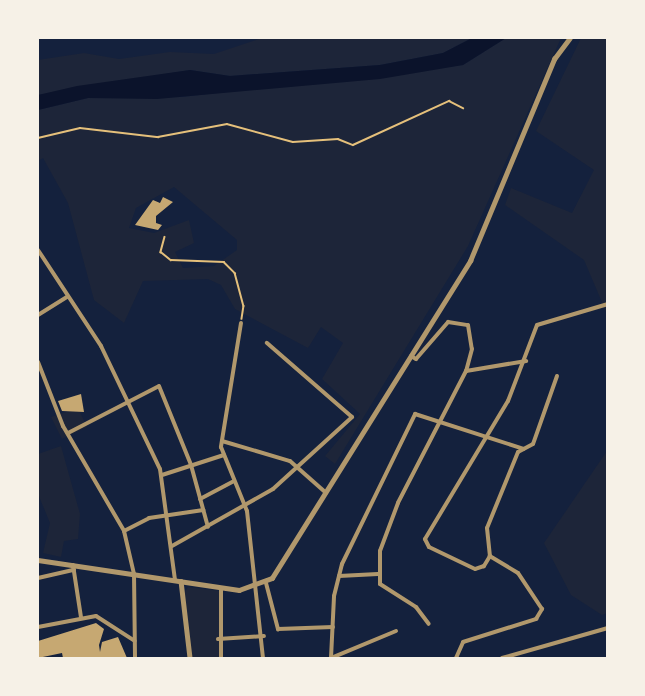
<!DOCTYPE html>
<style>
body{margin:0}
#map{position:relative;width:645px;height:696px;overflow:hidden;background:#14213d;font-family:"Space Grotesk",sans-serif}
div>[style]{position:absolute}
.green>*{inset:0;background:#1d2539}
.water>*{inset:0;background:#0b132b}
.building>*{inset:0;background:#c6a872}
.path>*{height:1.5px;margin:-0.75px;padding:0 0.75px;transform-origin:0.75px;border-radius:0.75px;background:#e5c07b}
.service>*{height:1.5px;margin:-0.75px;padding:0 0.75px;transform-origin:0.75px;border-radius:0.75px;background:#b1986c}
.minor>*{height:4px;margin:-2px;padding:0 2px;transform-origin:2px;border-radius:2px;background:#b1986c}
.tertiary>*{height:4.5px;margin:-2.25px;padding:0 2.25px;transform-origin:2.25px;border-radius:2.25px;background:#b1986c}
span{translate:-50% -50%;white-space:nowrap;text-align:center;line-height:1.15;-webkit-text-stroke:4.5px #f6f1e7;paint-order:stroke}
.frame{position:absolute;inset:0;border:39px solid #f6f1e7;pointer-events:none}
</style>
<div id="map">
<div class="green">
<i style="clip-path:polygon(262px 38px,472px 38px,443px 53px,380px 65px,230px 76px,190px 70px,38px 95px,38px 60px,84px 53px,119px 59px,170px 52px,214px 54px)"></i>
<i style="clip-path:polygon(evenodd,506px 38px,561px 38px,468px 246px,335px 464px,325px 456px,360px 414px,322px 379px,343px 343px,321px 327px,308px 348px,235px 309px,221px 285px,208px 279px,143px 281px,124px 323px,94px 300px,68px 203px,43px 158px,38px 161px,38px 110px,88px 98px,182px 97px,463px 65px,506px 38px,174px 187px,237px 240px,237px 250px,214px 266px,183px 268px,175px 252px,194px 243px,189px 220px,154px 233px,129px 228px,136px 208px,174px 187px)"></i>
<i style="clip-path:polygon(581px 38px,607px 38px,607px 314px,584px 260px,505px 205px,511px 188px,572px 213px,594px 170px,536px 131px)"></i>
<i style="clip-path:polygon(78px 408px,87px 427px,62px 439px,51px 417px)"></i>
<i style="clip-path:polygon(61px 446px,80px 514px,78px 539px,64px 541px,61px 557px,43px 553px,50px 523px,38px 494px,38px 454px)"></i>
<i style="clip-path:polygon(607px 451px,608px 613px,602px 615px,571px 595px,544px 543px)"></i>
<i style="clip-path:polygon(188px 587px,221px 591px,221px 658px,191px 658px,184px 593px)"></i>
</div>
<div class="water">
<i style="clip-path:polygon(472px 38px,506px 38px,463px 65px,380px 79px,157px 99px,88px 98px,38px 110px,38px 95px,77px 86px,190px 70px,230px 76px,380px 65px,443px 53px)"></i>
</div>
<div class="building">
<i style="clip-path:polygon(163px 197px,173px 202px,156px 216px,156px 223px,162px 225px,158px 230px,135px 225px,153px 200px,160px 203px)"></i>
<i style="clip-path:polygon(81px 394px,84px 412px,62px 411px,58px 401px)"></i>
<i style="clip-path:polygon(96px 623px,104px 629px,99px 645px,100px 652px,102px 642px,118px 637px,127px 658px,63px 658px,62px 653px,38px 658px,38px 641px)"></i>
</div>
<div class="path">
<i style="left:38px;top:138px;width:43px;rotate:-13.4deg"></i>
<i style="left:80px;top:128px;width:79px;rotate:6.6deg"></i>
<i style="left:158px;top:137px;width:70px;rotate:-10.7deg"></i>
<i style="left:227px;top:124px;width:68px;rotate:15.3deg"></i>
<i style="left:293px;top:142px;width:45px;rotate:-3.8deg"></i>
<i style="left:338px;top:139px;width:16px;rotate:22deg"></i>
<i style="left:353px;top:145px;width:106px;rotate:-24.6deg"></i>
<i style="left:449px;top:101px;width:16px;rotate:27deg"></i>
<i style="left:165px;top:237px;width:16px;rotate:105deg"></i>
<i style="left:161px;top:252px;width:13px;rotate:39deg"></i>
<i style="left:171px;top:260px;width:53px;rotate:2.2deg"></i>
<i style="left:224px;top:262px;width:16px;rotate:45deg"></i>
<i style="left:235px;top:273px;width:34px;rotate:75deg"></i>
<i style="left:244px;top:306px;width:13px;rotate:99deg"></i>
</div>
<div class="service">
<i style="left:500px;top:192px;width:31px;rotate:-68deg"></i>
</div>
<div class="minor">
<i style="left:38px;top:250px;width:115px;rotate:56.7deg"></i>
<i style="left:101px;top:346px;width:136px;rotate:64.4deg"></i>
<i style="left:160px;top:469px;width:112px;rotate:82.3deg"></i>
<i style="left:38px;top:315px;width:34px;rotate:-32deg"></i>
<i style="left:241px;top:323px;width:126px;rotate:99.2deg"></i>
<i style="left:221px;top:447px;width:69px;rotate:67.9deg"></i>
<i style="left:247px;top:511px;width:148px;rotate:83.8deg"></i>
<i style="left:411px;top:356px;width:6px;rotate:31deg"></i>
<i style="left:416px;top:359px;width:49px;rotate:-49.1deg"></i>
<i style="left:448px;top:322px;width:20px;rotate:9deg"></i>
<i style="left:468px;top:325px;width:24px;rotate:81deg"></i>
<i style="left:472px;top:349px;width:23px;rotate:105deg"></i>
<i style="left:466px;top:371px;width:148px;rotate:117.3deg"></i>
<i style="left:398px;top:503px;width:51px;rotate:110.6deg"></i>
<i style="left:380px;top:551px;width:33px;rotate:90deg"></i>
<i style="left:380px;top:584px;width:43px;rotate:32.6deg"></i>
<i style="left:416px;top:607px;width:21px;rotate:53deg"></i>
<i style="left:38px;top:362px;width:69px;rotate:68.7deg"></i>
<i style="left:63px;top:426px;width:121px;rotate:59.8deg"></i>
<i style="left:124px;top:531px;width:44px;rotate:76.9deg"></i>
<i style="left:134px;top:574px;width:84px;rotate:89.3deg"></i>
<i style="left:466px;top:371px;width:61px;rotate:-9.5deg"></i>
<i style="left:557px;top:376px;width:72px;rotate:109.4deg"></i>
<i style="left:533px;top:444px;width:17px;rotate:152deg"></i>
<i style="left:518px;top:452px;width:82px;rotate:112.2deg"></i>
<i style="left:487px;top:528px;width:28px;rotate:84deg"></i>
<i style="left:490px;top:556px;width:12px;rotate:121deg"></i>
<i style="left:484px;top:566px;width:9px;rotate:162deg"></i>
<i style="left:475px;top:569px;width:51px;rotate:-154.4deg"></i>
<i style="left:429px;top:547px;width:9px;rotate:-117deg"></i>
<i style="left:425px;top:539px;width:161px;rotate:-59deg"></i>
<i style="left:508px;top:401px;width:81px;rotate:-69.1deg"></i>
<i style="left:537px;top:325px;width:74px;rotate:-16.5deg"></i>
<i style="left:68px;top:433px;width:102px;rotate:-27.3deg"></i>
<i style="left:159px;top:386px;width:85px;rotate:67.9deg"></i>
<i style="left:191px;top:465px;width:64px;rotate:74.7deg"></i>
<i style="left:222px;top:441px;width:71px;rotate:16.4deg"></i>
<i style="left:290px;top:461px;width:48px;rotate:41.6deg"></i>
<i style="left:162px;top:475px;width:65px;rotate:-17.9deg"></i>
<i style="left:200px;top:499px;width:38px;rotate:-28deg"></i>
<i style="left:124px;top:531px;width:28px;rotate:-27deg"></i>
<i style="left:149px;top:518px;width:55px;rotate:-8.4deg"></i>
<i style="left:172px;top:546px;width:116px;rotate:-29.4deg"></i>
<i style="left:273px;top:489px;width:107px;rotate:-42.3deg"></i>
<i style="left:352px;top:417px;width:113px;rotate:-139deg"></i>
<i style="left:73px;top:565px;width:53px;rotate:81.3deg"></i>
<i style="left:339px;top:576px;width:39px;rotate:-3deg"></i>
<i style="left:38px;top:578px;width:37px;rotate:-13deg"></i>
<i style="left:266px;top:583px;width:48px;rotate:75.4deg"></i>
<i style="left:278px;top:629px;width:55px;rotate:-2.1deg"></i>
<i style="left:38px;top:627px;width:59px;rotate:-10.7deg"></i>
<i style="left:96px;top:616px;width:46px;rotate:32.7deg"></i>
<i style="left:396px;top:631px;width:70px;rotate:157.4deg"></i>
<i style="left:331px;top:658px;width:62px;rotate:-87.2deg"></i>
<i style="left:334px;top:596px;width:33px;rotate:-76deg"></i>
<i style="left:342px;top:564px;width:167px;rotate:-64deg"></i>
<i style="left:415px;top:414px;width:114px;rotate:17.8deg"></i>
<i style="left:218px;top:639px;width:46px;rotate:-3.7deg"></i>
<i style="left:221px;top:658px;width:70px;rotate:-90deg"></i>
<i style="left:456px;top:658px;width:17px;rotate:-66deg"></i>
<i style="left:463px;top:642px;width:77px;rotate:-17.5deg"></i>
<i style="left:536px;top:619px;width:12px;rotate:-59deg"></i>
<i style="left:542px;top:609px;width:43px;rotate:-123.7deg"></i>
<i style="left:518px;top:573px;width:33px;rotate:-149deg"></i>
<i style="left:502px;top:658px;width:110px;rotate:-15.8deg"></i>
</div>
<div class="tertiary">
<i style="left:38px;top:560px;width:203px;rotate:8.5deg"></i>
<i style="left:239px;top:590px;width:35px;rotate:-20deg"></i>
<i style="left:272px;top:578px;width:374px;rotate:-58deg"></i>
<i style="left:470px;top:261px;width:219px;rotate:-67.4deg"></i>
<i style="left:554px;top:59px;width:26px;rotate:-53deg"></i>
<i style="left:181px;top:581px;width:78px;rotate:83.3deg"></i>
</div>
<div class="frame"></div>
</div>
